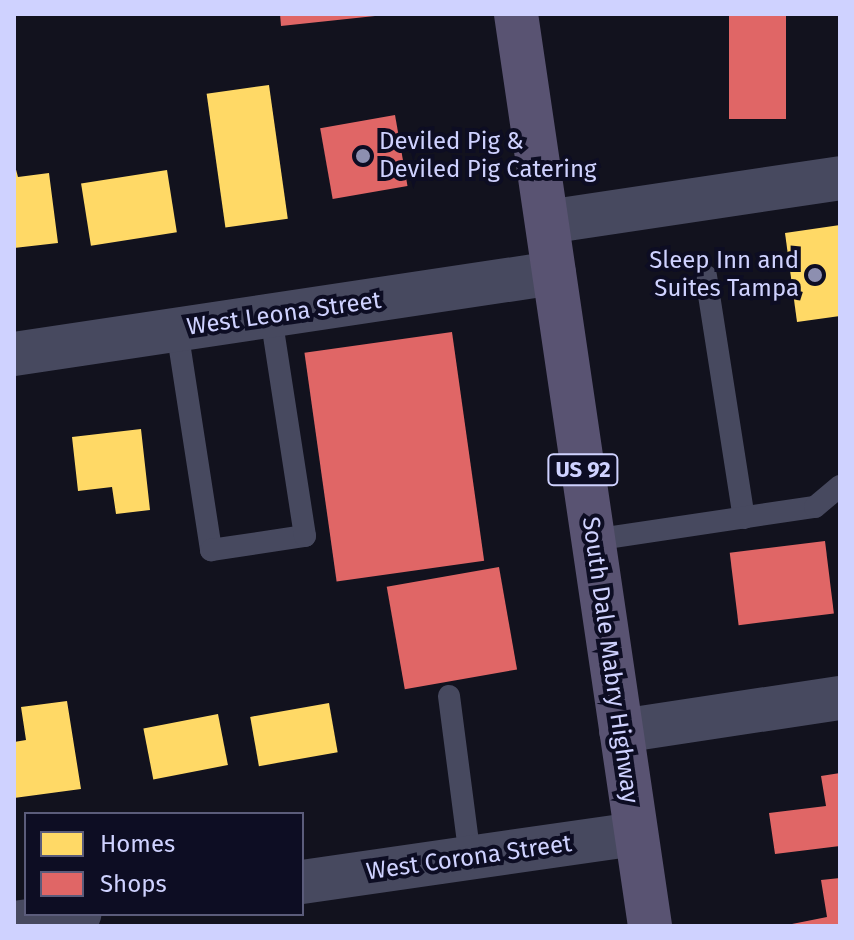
<!DOCTYPE html>
<style>
body{margin:0}
#map{position:relative;width:854px;height:940px;overflow:hidden;background:#12121e;font-family:"Fira Sans",sans-serif}
div>[style]{position:absolute}
.homes>*{inset:0;background:#ffd966;transform-origin:0 0}
.shops>*{inset:0;background:#e06666;transform-origin:0 0}
.service>*{height:22px;margin:-11px;padding:0 11px;transform-origin:11px;border-radius:11px;background:#47495f}
.minor>*{height:44px;margin:-22px;padding:0 22px;transform-origin:22px;border-radius:22px;background:#47495f}
.primary>*{height:44px;margin:-22px;padding:0 22px;transform-origin:22px;border-radius:22px;background:#595372}
.dots>*{width:22px;height:22px;translate:-50% -50%;box-sizing:border-box;border:4px solid #0d0d23;border-radius:50%}
span{translate:-50% -50%;white-space:nowrap;text-align:center;line-height:1.15;-webkit-text-stroke:8px #0d0d23;paint-order:stroke}
.shield-label span{padding:2px 6px;background:#0d0d23;border:2px solid;border-radius:6px;-webkit-text-stroke-width:0}
.shield-label{font-size:22px;color:#cfd2ff;font-weight:700}
.poi-label{font-size:24px;color:#cfd2ff}
.left{translate:0 -50%;text-align:left}
.right{translate:-100% -50%;text-align:right}
.street-label{font-size:24px;color:#cfd2ff}
.frame{position:absolute;inset:0;border:16px solid #cfd2ff;pointer-events:none}
.legend{position:absolute;left:24px;top:812px;width:280px;height:104px;box-sizing:border-box;background:#0d0d23;border:2px solid #5b5c7b;margin:0;padding:10px 14px;list-style:none;font-size:24px;color:#cfd2ff}
.legend li{display:flex;align-items:center;gap:16px;height:40px}
.legend b{width:40px;border:2px solid #5b5c7b}
</style>
<div id="map">
<div class="homes">
<i style="left:269px;top:85px;width:135px;height:63px;rotate:82deg"></i>
<i style="clip-path:polygon(14px 162px,18px 177px,49px 173px,58px 243px,14px 248px)"></i>
<i style="left:167px;top:170px;width:63px;height:87px;rotate:81deg"></i>
<i style="clip-path:polygon(840px 225px,840px 316px,797px 322px,785px 233px)"></i>
<i style="clip-path:polygon(141px 429px,150px 510px,116px 514px,112px 487px,78px 491px,72px 437px)"></i>
<i style="clip-path:polygon(67px 701px,81px 789px,14px 798px,14px 742px,26px 740px,21px 707px)"></i>
<i style="left:329px;top:703px;width:50px;height:80px;rotate:80deg"></i>
<i style="left:218px;top:714px;width:52px;height:76px;rotate:79deg"></i>
</div>
<div class="shops">
<i style="clip-path:polygon(280px 14px,375px 14px,375px 16px,281px 26px)"></i>
<i style="left:729px;top:14px;width:57px;height:105px"></i>
<i style="left:395px;top:115px;width:72px;height:76px;rotate:80deg"></i>
<i style="left:452px;top:332px;width:231px;height:149px;rotate:82deg"></i>
<i style="left:825px;top:541px;width:73px;height:96px;rotate:83deg"></i>
<i style="left:499px;top:567px;width:104px;height:114px;rotate:80deg"></i>
<i style="clip-path:polygon(840px 773px,840px 846px,775px 854px,769px 813px,826px 806px,821px 776px)"></i>
<i style="clip-path:polygon(840px 878px,840px 926px,782px 926px,827px 917px,821px 880px)"></i>
</div>
<div class="service">
<i style="left:706px;top:276px;width:245px;rotate:81.1deg"></i>
<i style="left:177px;top:330px;width:223px;rotate:81.2deg"></i>
<i style="left:211px;top:550px;width:95px;rotate:-8.5deg"></i>
<i style="left:305px;top:536px;width:223px;rotate:-98.8deg"></i>
<i style="left:593px;top:540px;width:224px;rotate:-8.5deg"></i>
<i style="left:815px;top:507px;width:33px;rotate:-40deg"></i>
<i style="left:449px;top:696px;width:163px;rotate:82.6deg"></i>
</div>
<div class="minor">
<i style="left:547px;top:222px;width:296px;rotate:-8.5deg"></i>
<i style="left:14px;top:354px;width:546px;rotate:-8.53deg"></i>
<i style="left:621px;top:731px;width:221px;rotate:-8.6deg"></i>
<i style="left:302px;top:882px;width:337px;rotate:-8.2deg"></i>
<i style="left:14px;top:923px;width:66px;rotate:-7.9deg"></i>
</div>
<div class="primary">
<i style="left:516px;top:14px;width:922px;rotate:81.64deg"></i>
</div>
<div class="dots">
<i style="left:363px;top:156px;background:#8d8fb0"></i>
<i style="left:815px;top:275px;background:#8d8fb0"></i>
</div>
<div class="shield-label">
<span style="left:583px;top:470px">US 92</span>
</div>
<div class="poi-label">
<span class="left" style="left:379px;top:156px">Deviled Pig &amp;<br>Deviled Pig Catering</span>
<span class="right" style="left:799px;top:275px">Sleep Inn and<br>Suites Tampa</span>
</div>
<div class="street-label">
<span style="left:284px;top:314px;rotate:-8deg">West Leona Street</span>
<span style="left:610px;top:660px;rotate:82deg">South Dale Mabry Highway</span>
<span style="left:469px;top:858px;rotate:-8deg">West Corona Street</span>
</div>
<div class="frame"></div>
<ul class="legend">
<li><b style="height:22px;background:#ffd966"></b>Homes</li>
<li><b style="height:22px;background:#e06666"></b>Shops</li>
</ul>
</div>
